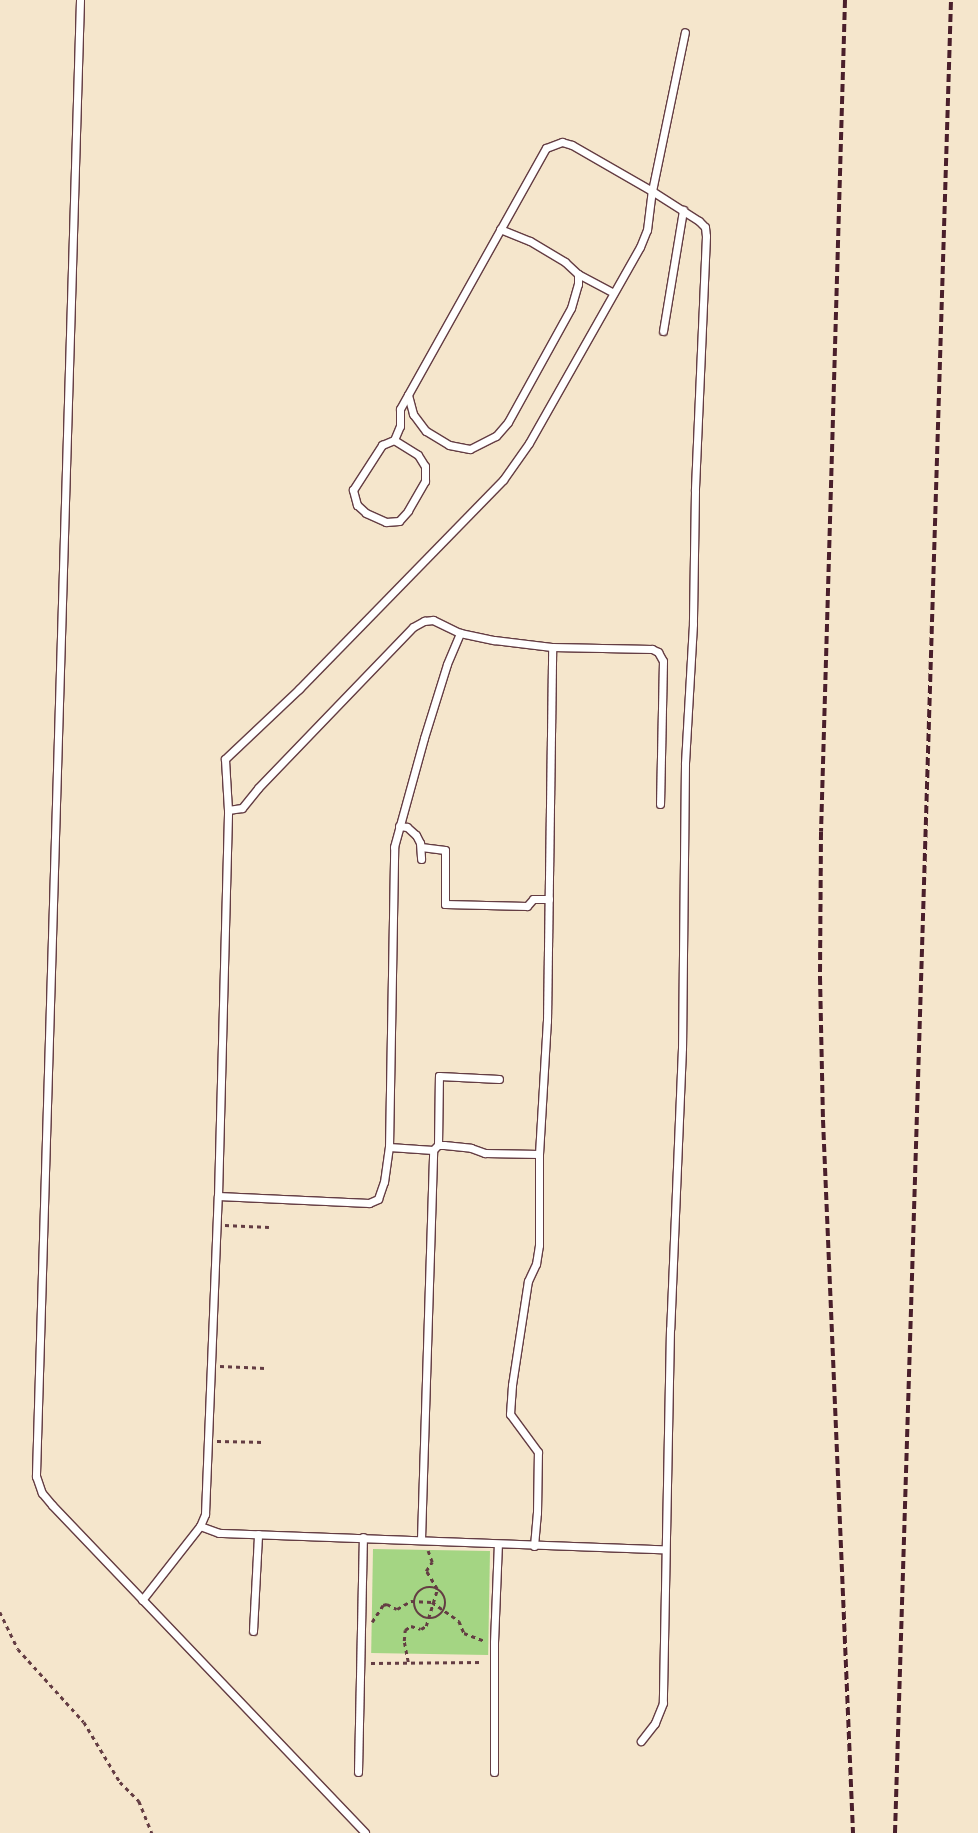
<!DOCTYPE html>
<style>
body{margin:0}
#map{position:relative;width:978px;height:1833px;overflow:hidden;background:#f5e6cc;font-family:"Architects Daughter",sans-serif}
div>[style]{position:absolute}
.green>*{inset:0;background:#a4d583;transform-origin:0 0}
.path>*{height:2.5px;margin-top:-1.25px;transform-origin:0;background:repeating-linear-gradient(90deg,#643d43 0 4px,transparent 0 8px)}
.path>.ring{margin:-1.25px;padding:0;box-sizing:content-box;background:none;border:2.5px solid #643d43;border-radius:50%}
.roads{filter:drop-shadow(1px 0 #643d43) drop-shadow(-1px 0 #643d43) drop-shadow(0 1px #643d43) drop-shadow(0 -1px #643d43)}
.service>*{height:7px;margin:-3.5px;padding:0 3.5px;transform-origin:3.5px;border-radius:3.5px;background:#fff}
.rail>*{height:4px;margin-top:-2px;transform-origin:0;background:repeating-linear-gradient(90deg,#4a1f2b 0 8px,transparent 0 12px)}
span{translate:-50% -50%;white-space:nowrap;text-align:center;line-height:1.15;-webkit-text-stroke:4px #fcf5e5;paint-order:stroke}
</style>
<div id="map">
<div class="green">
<i style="left:373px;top:1549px;width:117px;height:104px;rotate:1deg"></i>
</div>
<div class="path">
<i style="left:225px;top:1225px;width:44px;rotate:2.6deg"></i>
<i style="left:220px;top:1366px;width:45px;rotate:2.5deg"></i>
<i style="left:217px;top:1441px;width:46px;rotate:1.2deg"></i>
<i class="ring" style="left:414px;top:1587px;width:29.5px;height:29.5px"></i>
<i style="left:0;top:1612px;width:41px;rotate:64.1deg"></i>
<i style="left:18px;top:1649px;width:98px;rotate:47.9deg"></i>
<i style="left:84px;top:1722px;width:70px;rotate:59deg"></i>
<i style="left:120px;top:1782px;width:27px;rotate:45deg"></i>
<i style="left:139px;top:1801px;width:35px;rotate:68deg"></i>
<i style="left:372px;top:1622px;width:20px;rotate:-57deg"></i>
<i style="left:383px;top:1605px;width:4px;rotate:-14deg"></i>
<i style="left:387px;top:1604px;width:11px;rotate:27deg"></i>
<i style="left:397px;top:1609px;width:16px;rotate:-30deg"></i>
<i style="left:411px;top:1601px;width:21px;rotate:3deg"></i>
<i style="left:432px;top:1602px;width:33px;rotate:35deg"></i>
<i style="left:459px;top:1621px;width:13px;rotate:67deg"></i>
<i style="left:464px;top:1633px;width:22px;rotate:21deg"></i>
<i style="left:408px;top:1662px;width:21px;rotate:-101deg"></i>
<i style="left:404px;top:1641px;width:11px;rotate:-85deg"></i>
<i style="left:405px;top:1630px;width:7px;rotate:-34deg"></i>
<i style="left:411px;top:1626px;width:10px;rotate:17deg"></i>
<i style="left:421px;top:1629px;width:6px;rotate:-31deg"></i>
<i style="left:426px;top:1626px;width:39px;rotate:-73deg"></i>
<i style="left:437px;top:1589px;width:21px;rotate:-121deg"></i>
<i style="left:426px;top:1571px;width:11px;rotate:-56deg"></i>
<i style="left:432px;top:1562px;width:12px;rotate:-110deg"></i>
<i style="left:371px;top:1663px;width:112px;rotate:-0.5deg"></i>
</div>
<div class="roads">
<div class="service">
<i style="left:80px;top:0;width:1477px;rotate:91.71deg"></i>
<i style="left:36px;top:1476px;width:18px;rotate:71deg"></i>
<i style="left:42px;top:1493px;width:16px;rotate:50deg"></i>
<i style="left:52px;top:1505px;width:453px;rotate:46.3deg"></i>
<i style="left:500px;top:229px;width:32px;rotate:22deg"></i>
<i style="left:530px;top:241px;width:41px;rotate:31deg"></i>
<i style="left:565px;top:262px;width:18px;rotate:43deg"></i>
<i style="left:578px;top:274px;width:40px;rotate:28deg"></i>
<i style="left:663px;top:331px;width:123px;rotate:-80.6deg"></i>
<i style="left:408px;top:395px;width:20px;rotate:75deg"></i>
<i style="left:413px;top:414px;width:21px;rotate:53deg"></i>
<i style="left:426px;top:431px;width:27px;rotate:31deg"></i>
<i style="left:449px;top:445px;width:21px;rotate:11deg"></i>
<i style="left:470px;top:449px;width:29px;rotate:-27deg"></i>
<i style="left:496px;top:436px;width:18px;rotate:-49deg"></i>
<i style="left:508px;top:422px;width:130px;rotate:-61.1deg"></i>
<i style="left:571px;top:308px;width:25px;rotate:-74deg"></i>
<i style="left:578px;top:284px;width:10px;rotate:-90deg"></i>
<i style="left:394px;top:440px;width:15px;rotate:-67deg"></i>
<i style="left:400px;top:426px;width:17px;rotate:-90deg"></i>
<i style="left:400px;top:409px;width:299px;rotate:-60.8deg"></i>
<i style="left:546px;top:148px;width:17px;rotate:-21deg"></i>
<i style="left:562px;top:142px;width:10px;rotate:17deg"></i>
<i style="left:572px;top:145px;width:92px;rotate:29.9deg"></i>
<i style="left:652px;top:191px;width:162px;rotate:-78.3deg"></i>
<i style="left:394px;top:440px;width:28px;rotate:32deg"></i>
<i style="left:418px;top:455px;width:13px;rotate:58deg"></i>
<i style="left:425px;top:466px;width:15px;rotate:90deg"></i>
<i style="left:425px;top:481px;width:34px;rotate:120deg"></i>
<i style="left:408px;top:511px;width:13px;rotate:132deg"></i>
<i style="left:399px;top:521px;width:13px;rotate:176deg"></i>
<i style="left:386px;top:522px;width:22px;rotate:-156deg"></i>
<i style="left:366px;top:513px;width:12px;rotate:-138deg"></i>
<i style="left:357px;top:505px;width:16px;rotate:-105deg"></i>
<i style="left:353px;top:490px;width:54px;rotate:-57.2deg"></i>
<i style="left:382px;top:445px;width:13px;rotate:-23deg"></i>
<i style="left:228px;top:810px;width:14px;rotate:-8deg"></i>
<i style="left:242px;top:808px;width:26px;rotate:-51deg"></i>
<i style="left:258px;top:788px;width:223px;rotate:-46.1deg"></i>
<i style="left:413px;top:627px;width:13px;rotate:-29deg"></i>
<i style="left:424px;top:621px;width:9px;rotate:-6deg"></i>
<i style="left:433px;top:620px;width:30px;rotate:26deg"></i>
<i style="left:460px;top:633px;width:35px;rotate:12deg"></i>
<i style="left:494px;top:640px;width:58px;rotate:6.9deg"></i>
<i style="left:552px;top:647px;width:100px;rotate:1.1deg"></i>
<i style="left:652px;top:649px;width:7px;rotate:27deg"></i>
<i style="left:658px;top:652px;width:10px;rotate:61deg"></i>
<i style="left:663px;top:661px;width:143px;rotate:91.2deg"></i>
<i style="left:399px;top:826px;width:8px;rotate:7deg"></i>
<i style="left:407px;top:827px;width:12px;rotate:42deg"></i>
<i style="left:416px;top:835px;width:9px;rotate:63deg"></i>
<i style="left:420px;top:843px;width:16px;rotate:86deg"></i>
<i style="left:421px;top:847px;width:24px;rotate:7deg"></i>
<i style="left:445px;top:850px;width:54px;rotate:90deg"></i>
<i style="left:445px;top:904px;width:82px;rotate:1.4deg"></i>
<i style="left:527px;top:906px;width:9px;rotate:-49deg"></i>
<i style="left:533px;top:899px;width:16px"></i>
<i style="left:438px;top:1145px;width:69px;rotate:-89.2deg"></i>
<i style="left:439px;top:1076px;width:60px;rotate:2.9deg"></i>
<i style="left:389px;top:1147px;width:44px;rotate:3.9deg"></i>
<i style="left:433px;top:1150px;width:7px;rotate:-45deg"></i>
<i style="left:438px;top:1145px;width:6px"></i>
<i style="left:444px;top:1145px;width:27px;rotate:6deg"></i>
<i style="left:471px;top:1148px;width:15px;rotate:20deg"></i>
<i style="left:485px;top:1153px;width:54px;rotate:1.1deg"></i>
<i style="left:218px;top:1196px;width:151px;rotate:2.7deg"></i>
<i style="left:369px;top:1203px;width:10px;rotate:-24deg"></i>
<i style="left:378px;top:1199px;width:18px;rotate:-71deg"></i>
<i style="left:384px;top:1182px;width:35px;rotate:-82deg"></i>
<i style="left:389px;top:1147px;width:300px;rotate:-89deg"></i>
<i style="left:394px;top:847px;width:113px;rotate:-74.6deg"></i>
<i style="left:424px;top:738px;width:77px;rotate:-72.7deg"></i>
<i style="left:447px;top:664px;width:34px;rotate:-67deg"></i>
<i style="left:200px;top:1526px;width:13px;rotate:-67deg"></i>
<i style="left:205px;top:1514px;width:318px;rotate:-87.7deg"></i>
<i style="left:218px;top:1196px;width:386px;rotate:-88.5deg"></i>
<i style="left:228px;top:810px;width:51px;rotate:-93.4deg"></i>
<i style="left:225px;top:759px;width:102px;rotate:-43.4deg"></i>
<i style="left:299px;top:689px;width:292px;rotate:-45.7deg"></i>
<i style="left:503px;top:480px;width:45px;rotate:-54.9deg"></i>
<i style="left:529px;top:443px;width:225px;rotate:-60.5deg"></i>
<i style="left:640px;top:247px;width:18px;rotate:-68deg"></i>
<i style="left:647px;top:230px;width:39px;rotate:-83deg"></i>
<i style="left:652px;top:191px;width:56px;rotate:32.6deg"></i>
<i style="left:699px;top:221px;width:8px;rotate:45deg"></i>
<i style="left:705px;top:227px;width:9px;rotate:84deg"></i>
<i style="left:706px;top:236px;width:255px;rotate:92.5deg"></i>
<i style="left:695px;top:491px;width:133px;rotate:90.9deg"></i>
<i style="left:693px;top:624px;width:140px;rotate:93.3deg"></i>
<i style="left:685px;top:764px;width:284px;rotate:90.6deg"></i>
<i style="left:682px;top:1048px;width:281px;rotate:92.4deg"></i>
<i style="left:670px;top:1329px;width:374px;rotate:91.1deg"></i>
<i style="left:663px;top:1703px;width:22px;rotate:112deg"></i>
<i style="left:655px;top:1723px;width:23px;rotate:128deg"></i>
<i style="left:421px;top:1539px;width:389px;rotate:-88.2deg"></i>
<i style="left:534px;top:1546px;width:33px;rotate:-85deg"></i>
<i style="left:537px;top:1513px;width:61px;rotate:-89.1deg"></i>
<i style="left:538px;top:1452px;width:47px;rotate:-126.4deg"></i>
<i style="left:510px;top:1414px;width:29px;rotate:-86deg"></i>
<i style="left:512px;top:1385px;width:105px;rotate:-81.3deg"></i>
<i style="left:528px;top:1281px;width:19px;rotate:-65deg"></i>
<i style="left:536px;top:1264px;width:19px;rotate:-81deg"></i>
<i style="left:539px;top:1245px;width:91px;rotate:-90deg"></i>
<i style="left:539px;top:1154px;width:133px;rotate:-86.6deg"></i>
<i style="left:547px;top:1021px;width:374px;rotate:-89.2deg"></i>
<i style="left:142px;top:1600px;width:94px;rotate:-51.9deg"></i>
<i style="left:200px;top:1526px;width:20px;rotate:20deg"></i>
<i style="left:219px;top:1533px;width:445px;rotate:2.1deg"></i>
<i style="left:253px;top:1631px;width:97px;rotate:-87deg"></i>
<i style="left:358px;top:1772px;width:235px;rotate:-88.8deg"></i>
<i style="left:494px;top:1772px;width:130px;rotate:-90deg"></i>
<i style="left:494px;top:1642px;width:98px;rotate:-87.7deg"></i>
</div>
</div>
<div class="rail">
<i style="left:845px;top:0;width:832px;rotate:91.65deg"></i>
<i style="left:821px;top:832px;width:145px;rotate:90.4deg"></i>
<i style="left:820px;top:977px;width:143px;rotate:88.8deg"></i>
<i style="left:823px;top:1120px;width:714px;rotate:87.59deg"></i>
<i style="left:895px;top:1833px;width:1834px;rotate:-88.25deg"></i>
</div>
</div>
